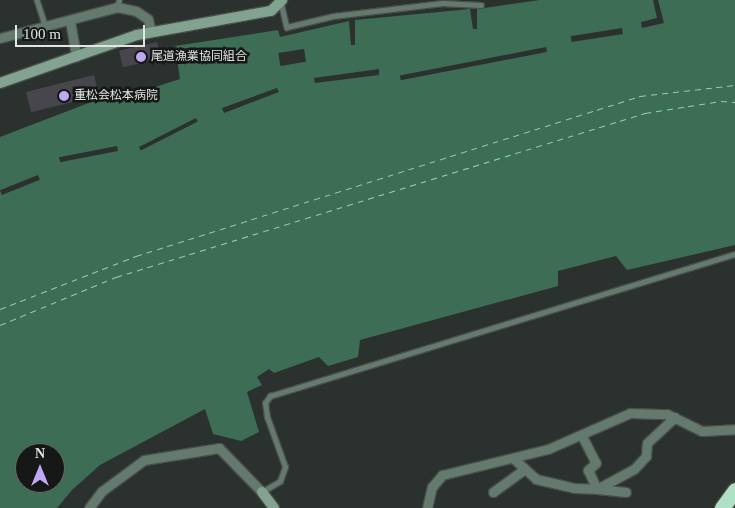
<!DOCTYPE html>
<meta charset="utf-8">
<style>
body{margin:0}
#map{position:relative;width:735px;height:508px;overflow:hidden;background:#2b312e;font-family:"Times New Roman","Noto Sans JP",serif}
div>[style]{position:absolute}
.water>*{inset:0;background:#3d6d55}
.pier>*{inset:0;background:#2b312e;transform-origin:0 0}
.ferry>*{height:1px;margin-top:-0.5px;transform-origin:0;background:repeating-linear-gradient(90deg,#88d5ad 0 6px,transparent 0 11px)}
.building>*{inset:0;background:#47464c;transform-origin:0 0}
.roads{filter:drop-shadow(1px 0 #484e4b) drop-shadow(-1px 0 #484e4b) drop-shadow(0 1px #484e4b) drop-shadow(0 -1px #484e4b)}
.lane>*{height:4.5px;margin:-2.25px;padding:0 2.25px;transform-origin:2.25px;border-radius:2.25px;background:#657a6e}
.street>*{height:9px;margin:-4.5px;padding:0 4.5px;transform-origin:4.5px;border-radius:4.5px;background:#657a6e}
.secondary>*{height:10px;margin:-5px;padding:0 5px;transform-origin:5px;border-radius:5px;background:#83a391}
.highway>*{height:15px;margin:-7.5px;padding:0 7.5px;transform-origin:7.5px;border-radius:7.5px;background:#aee1c5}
.dots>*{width:14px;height:14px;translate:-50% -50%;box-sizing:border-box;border:2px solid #151817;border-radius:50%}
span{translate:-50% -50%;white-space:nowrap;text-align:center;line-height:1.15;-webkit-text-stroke:5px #151817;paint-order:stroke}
.poi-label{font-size:12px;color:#e1e5e3}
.left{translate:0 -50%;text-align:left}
.north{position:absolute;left:15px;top:443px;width:50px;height:50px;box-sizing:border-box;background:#151817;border:1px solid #676a69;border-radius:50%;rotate:0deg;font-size:14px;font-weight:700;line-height:20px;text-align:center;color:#e1e5e3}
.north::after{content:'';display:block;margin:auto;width:18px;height:22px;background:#bea9f4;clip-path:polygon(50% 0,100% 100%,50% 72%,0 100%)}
.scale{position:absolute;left:15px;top:25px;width:130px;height:22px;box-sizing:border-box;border:2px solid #e1e5e3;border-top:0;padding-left:6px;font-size:15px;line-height:18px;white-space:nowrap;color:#e1e5e3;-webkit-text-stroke:4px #151817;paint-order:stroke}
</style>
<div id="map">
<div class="water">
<i style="clip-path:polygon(evenodd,540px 0,735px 0,735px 245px,627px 270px,616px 256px,558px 271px,558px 286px,360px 340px,358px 357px,328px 366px,319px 357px,274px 373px,269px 369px,257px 377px,262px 385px,247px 392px,259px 432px,241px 441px,213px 434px,205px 409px,100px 465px,72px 490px,57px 508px,0 508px,0 137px,112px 94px,115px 100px,180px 79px,175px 46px,278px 30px,280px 37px,349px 21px,351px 45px,355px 45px,355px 20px,470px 9px,473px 29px,477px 29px,477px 9px,540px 0,25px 453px,55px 453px,55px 483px,25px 483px,25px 453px)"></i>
</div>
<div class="pier">
<i style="clip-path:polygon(653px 0,658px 0,664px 23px,642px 28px,641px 22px,657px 18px)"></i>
<i style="left:622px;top:28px;width:6px;height:52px;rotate:81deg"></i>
<i style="left:546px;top:47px;width:5px;height:149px;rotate:79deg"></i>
<i style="left:304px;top:49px;width:13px;height:26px;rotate:81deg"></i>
<i style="clip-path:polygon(379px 69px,379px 75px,315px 83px,314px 78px)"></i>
<i style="clip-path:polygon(277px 88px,279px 92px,224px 113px,222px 108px)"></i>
<i style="left:196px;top:118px;width:4px;height:64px;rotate:63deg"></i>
<i style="left:117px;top:146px;width:5px;height:59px;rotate:79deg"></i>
<i style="left:38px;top:175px;width:5px;height:41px;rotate:68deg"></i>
</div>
<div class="ferry">
<i style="left:0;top:309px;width:146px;rotate:-21.3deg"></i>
<i style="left:136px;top:256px;width:529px;rotate:-17.61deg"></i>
<i style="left:640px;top:96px;width:96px;rotate:-6.6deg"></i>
<i style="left:0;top:325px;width:126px;rotate:-22.5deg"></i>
<i style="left:116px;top:277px;width:554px;rotate:-17.22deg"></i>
<i style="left:645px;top:113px;width:77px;rotate:-9deg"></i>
<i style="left:721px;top:101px;width:14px;rotate:4deg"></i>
</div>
<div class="building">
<i style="left:157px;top:42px;width:17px;height:39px;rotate:77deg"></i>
<i style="left:94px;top:75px;width:21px;height:70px;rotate:76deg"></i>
</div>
<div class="roads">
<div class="lane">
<i style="left:37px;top:0;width:28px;rotate:72deg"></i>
<i style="left:281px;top:2px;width:26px;rotate:77deg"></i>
<i style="left:287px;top:27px;width:47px;rotate:-13.4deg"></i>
<i style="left:333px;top:16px;width:110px;rotate:-6.8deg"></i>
<i style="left:442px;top:3px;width:39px;rotate:3deg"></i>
<i style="left:117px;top:7px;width:7px;rotate:-74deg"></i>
<i style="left:262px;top:492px;width:21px;rotate:-31deg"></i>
<i style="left:280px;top:481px;width:15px;rotate:-70deg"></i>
<i style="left:285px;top:467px;width:53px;rotate:-109.8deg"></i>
<i style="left:267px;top:417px;width:14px;rotate:-98deg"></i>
<i style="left:265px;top:403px;width:9px;rotate:-54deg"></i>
<i style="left:270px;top:396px;width:486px;rotate:-17deg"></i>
</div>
<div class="street">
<i style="left:70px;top:21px;width:36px;rotate:80deg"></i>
<i style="left:0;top:38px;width:121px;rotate:-14.8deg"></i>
<i style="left:117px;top:7px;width:19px;rotate:12deg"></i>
<i style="left:136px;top:11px;width:14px;rotate:34deg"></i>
<i style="left:148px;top:19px;width:13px;rotate:77deg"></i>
<i style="left:582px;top:436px;width:30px;rotate:63deg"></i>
<i style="left:596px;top:463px;width:11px;rotate:139deg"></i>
<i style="left:588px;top:470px;width:21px;rotate:65deg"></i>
<i style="left:597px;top:489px;width:29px;rotate:6deg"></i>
<i style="left:514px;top:459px;width:30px;rotate:42deg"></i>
<i style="left:536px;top:479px;width:39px;rotate:13deg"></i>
<i style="left:574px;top:488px;width:23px;rotate:2deg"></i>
<i style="left:597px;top:489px;width:42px;rotate:-28.4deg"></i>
<i style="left:634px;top:469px;width:18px;rotate:-47deg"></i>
<i style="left:646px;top:456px;width:13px;rotate:-86deg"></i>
<i style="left:647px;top:443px;width:38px;rotate:-43deg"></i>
<i style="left:493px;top:492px;width:37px;rotate:-36deg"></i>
<i style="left:89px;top:508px;width:21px;rotate:-53deg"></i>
<i style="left:102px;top:491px;width:52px;rotate:-36.4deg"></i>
<i style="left:144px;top:460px;width:76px;rotate:-9.1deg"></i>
<i style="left:219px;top:448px;width:62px;rotate:45.7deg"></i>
<i style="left:427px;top:508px;width:22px;rotate:-77deg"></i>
<i style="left:432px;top:487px;width:16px;rotate:-50deg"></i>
<i style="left:442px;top:475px;width:109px;rotate:-13.8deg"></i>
<i style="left:548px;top:449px;width:90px;rotate:-23.7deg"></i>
<i style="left:630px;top:413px;width:37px;rotate:2deg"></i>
<i style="left:667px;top:414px;width:39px;rotate:26deg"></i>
<i style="left:702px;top:431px;width:33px;rotate:-3deg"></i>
</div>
<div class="secondary">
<i style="left:0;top:83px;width:145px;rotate:-19.3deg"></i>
<i style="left:137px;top:35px;width:136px;rotate:-10.2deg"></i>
<i style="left:271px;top:11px;width:16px;rotate:-45deg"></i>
<i style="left:262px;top:492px;width:20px;rotate:53deg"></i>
</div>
<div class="highway">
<i style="left:722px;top:508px;width:22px;rotate:-54deg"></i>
</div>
</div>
<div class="dots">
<i style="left:141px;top:57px;background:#bea9f4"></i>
<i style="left:64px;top:96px;background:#bea9f4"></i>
</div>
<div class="poi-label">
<span class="left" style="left:151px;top:57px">尾道漁業協同組合</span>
<span class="left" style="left:74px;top:96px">重松会松本病院</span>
</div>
<div class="north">N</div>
<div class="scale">100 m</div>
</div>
